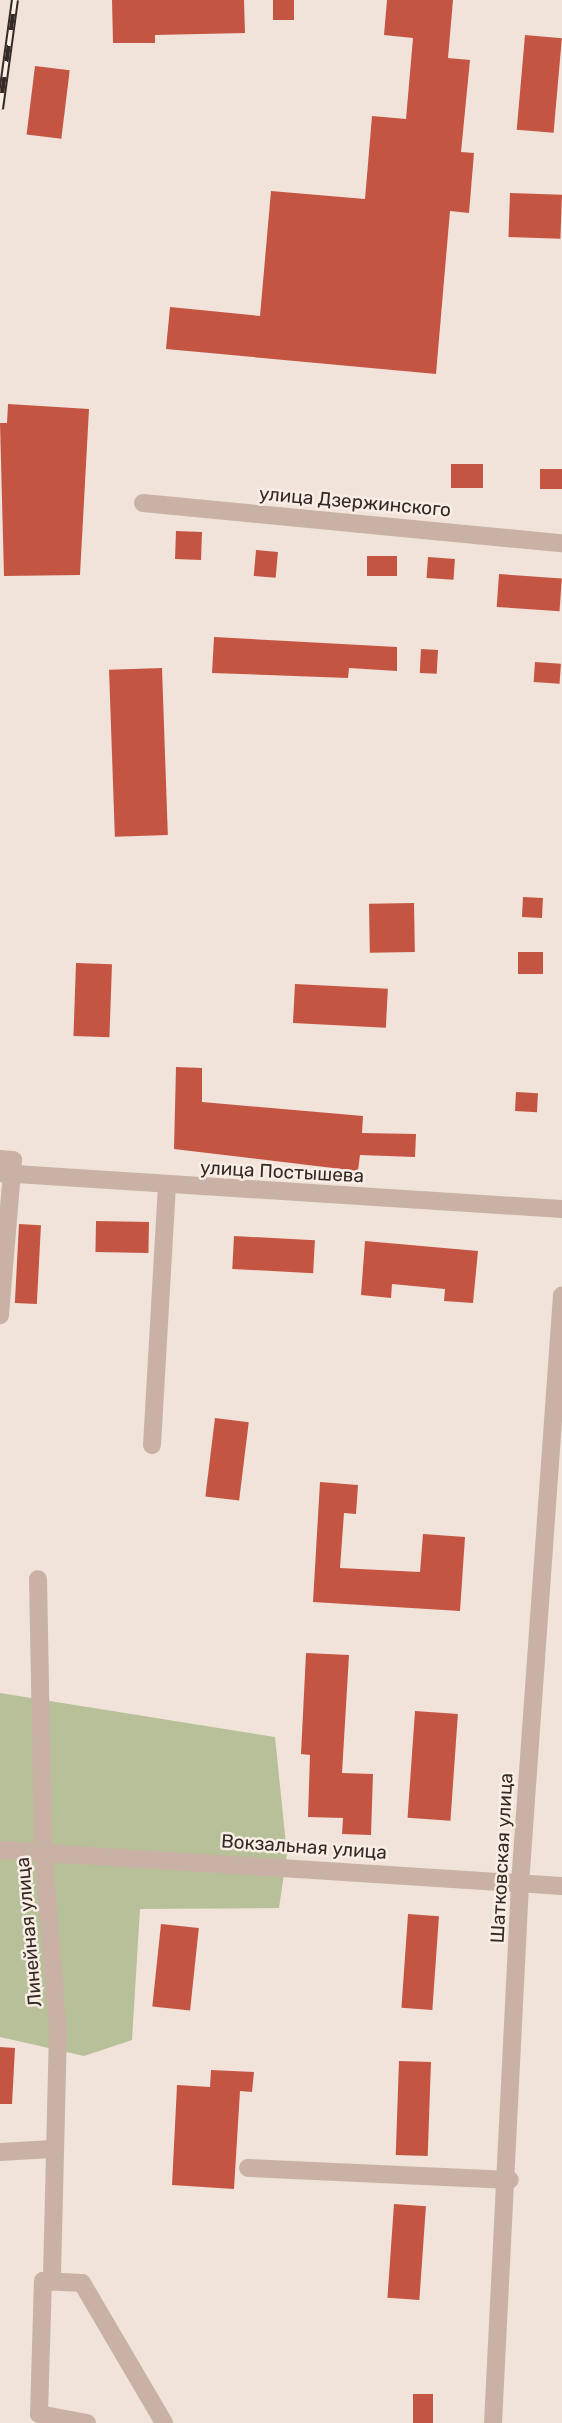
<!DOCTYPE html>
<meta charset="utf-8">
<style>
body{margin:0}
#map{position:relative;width:562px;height:2423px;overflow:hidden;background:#f1e3d9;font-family:Rubik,sans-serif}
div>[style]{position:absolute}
.green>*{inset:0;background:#b7c099}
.building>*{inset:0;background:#c55543;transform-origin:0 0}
.minor>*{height:18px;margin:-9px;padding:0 9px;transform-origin:9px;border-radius:9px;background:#c9b2a5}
.rail>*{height:8px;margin-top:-4px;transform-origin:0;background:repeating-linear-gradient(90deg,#f9eee5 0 16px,#352926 0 32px);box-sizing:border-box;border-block:2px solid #352926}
span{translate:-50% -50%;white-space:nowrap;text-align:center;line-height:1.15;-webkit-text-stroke:5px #f9eee5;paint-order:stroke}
.street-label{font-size:19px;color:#352926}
</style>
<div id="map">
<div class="green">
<i style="clip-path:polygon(0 1693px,275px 1737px,287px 1854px,279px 1908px,140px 1909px,132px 2040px,84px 2056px,0 2037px)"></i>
</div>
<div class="building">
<i style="clip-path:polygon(112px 0,244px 0,245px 33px,155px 35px,155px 43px,113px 43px)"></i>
<i style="left:273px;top:0;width:21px;height:20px"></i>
<i style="clip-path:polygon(387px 0,453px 0,448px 58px,470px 60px,461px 152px,474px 153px,469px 213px,450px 211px,436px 374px,166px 349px,170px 307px,260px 316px,271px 191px,365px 199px,372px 116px,406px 119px,413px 38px,384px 35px)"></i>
<i style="left:525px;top:35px;width:37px;height:95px;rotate:5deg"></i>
<i style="left:35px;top:66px;width:35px;height:69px;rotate:7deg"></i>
<i style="left:510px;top:193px;width:52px;height:44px;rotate:2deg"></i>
<i style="clip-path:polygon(8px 404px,89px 409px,80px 575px,4px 576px,0 423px,7px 423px)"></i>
<i style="left:451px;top:464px;width:32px;height:24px"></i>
<i style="left:540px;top:469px;width:22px;height:20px"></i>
<i style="left:176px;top:531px;width:26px;height:28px;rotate:2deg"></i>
<i style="left:256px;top:550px;width:22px;height:26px;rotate:5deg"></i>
<i style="left:367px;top:556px;width:30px;height:20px"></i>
<i style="left:428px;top:557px;width:27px;height:21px;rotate:4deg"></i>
<i style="left:499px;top:574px;width:63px;height:33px;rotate:4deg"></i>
<i style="clip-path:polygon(214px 637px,397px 647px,397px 671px,349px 668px,348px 678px,212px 673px)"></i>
<i style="left:421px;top:649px;width:17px;height:24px;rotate:3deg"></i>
<i style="left:535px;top:662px;width:26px;height:20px;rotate:4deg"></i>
<i style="left:162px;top:668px;width:167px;height:53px;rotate:88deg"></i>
<i style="left:523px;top:897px;width:20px;height:20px;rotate:3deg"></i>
<i style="left:414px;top:903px;width:49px;height:45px;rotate:89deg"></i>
<i style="left:518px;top:952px;width:25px;height:22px"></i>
<i style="left:76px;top:963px;width:36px;height:73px;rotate:2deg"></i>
<i style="left:295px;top:984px;width:93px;height:39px;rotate:3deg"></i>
<i style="clip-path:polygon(176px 1067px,202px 1068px,202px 1102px,363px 1116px,362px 1133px,416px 1134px,415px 1157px,360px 1155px,358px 1171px,174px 1149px)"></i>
<i style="left:516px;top:1092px;width:22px;height:19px;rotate:3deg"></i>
<i style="left:96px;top:1221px;width:53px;height:31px;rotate:1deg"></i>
<i style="left:19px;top:1224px;width:22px;height:79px;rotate:3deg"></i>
<i style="left:234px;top:1236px;width:81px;height:33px;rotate:3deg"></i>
<i style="clip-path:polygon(365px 1241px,478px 1251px,473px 1303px,444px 1301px,445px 1289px,392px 1284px,391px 1298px,361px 1295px)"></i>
<i style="left:215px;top:1418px;width:34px;height:79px;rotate:7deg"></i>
<i style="clip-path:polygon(320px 1482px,358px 1485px,356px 1514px,344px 1513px,340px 1568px,420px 1572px,423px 1534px,465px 1537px,460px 1611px,313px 1602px)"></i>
<i style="clip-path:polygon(306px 1653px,349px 1655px,342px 1773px,373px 1774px,371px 1835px,342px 1834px,343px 1818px,308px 1817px,310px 1755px,301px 1754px)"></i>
<i style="left:415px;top:1711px;width:43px;height:107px;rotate:4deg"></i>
<i style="left:408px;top:1914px;width:31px;height:94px;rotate:4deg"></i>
<i style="left:161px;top:1924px;width:38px;height:83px;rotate:6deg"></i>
<i style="clip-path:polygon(0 2047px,15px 2048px,12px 2104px,0 2104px)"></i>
<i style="left:399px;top:2061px;width:32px;height:94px;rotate:2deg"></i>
<i style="clip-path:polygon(211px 2070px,254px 2072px,252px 2092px,240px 2091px,234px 2189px,172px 2185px,177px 2085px,210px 2087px)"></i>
<i style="left:394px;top:2204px;width:32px;height:94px;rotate:4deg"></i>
<i style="left:413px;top:2394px;width:20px;height:29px"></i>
</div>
<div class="minor">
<i style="left:143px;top:503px;width:421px;rotate:5.5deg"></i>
<i style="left:0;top:1159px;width:13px;rotate:4deg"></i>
<i style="left:13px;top:1160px;width:156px;rotate:94.8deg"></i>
<i style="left:0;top:1173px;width:563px;rotate:3.67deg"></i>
<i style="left:152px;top:1445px;width:259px;rotate:-86.7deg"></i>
<i style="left:38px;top:1579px;width:270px;rotate:88.9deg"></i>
<i style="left:43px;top:1849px;width:182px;rotate:85.3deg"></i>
<i style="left:58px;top:2030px;width:252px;rotate:91.4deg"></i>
<i style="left:0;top:1850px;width:563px;rotate:3.67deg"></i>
<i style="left:0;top:2152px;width:52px;rotate:-3.3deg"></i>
<i style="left:248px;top:2168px;width:262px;rotate:2.6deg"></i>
<i style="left:87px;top:2423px;width:49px;rotate:-169.4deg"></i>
<i style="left:39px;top:2414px;width:133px;rotate:-88.3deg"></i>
<i style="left:43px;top:2281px;width:39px;rotate:3deg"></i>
<i style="left:82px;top:2283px;width:162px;rotate:59.6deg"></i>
<i style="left:493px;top:2423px;width:540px;rotate:-87.13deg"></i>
<i style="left:520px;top:1884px;width:590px;rotate:-85.92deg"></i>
</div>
<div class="rail">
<i style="left:0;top:109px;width:110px;rotate:-82.2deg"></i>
</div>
<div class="street-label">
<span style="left:355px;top:502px;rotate:5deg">улица Дзержинского</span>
<span style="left:282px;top:1172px;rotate:3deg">улица Постышева</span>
<span style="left:304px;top:1847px;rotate:4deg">Вокзальная улица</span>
<span style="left:502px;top:1858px;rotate:-87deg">Шатковская улица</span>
<span style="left:29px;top:1932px;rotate:-95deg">Линейная улица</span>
</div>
</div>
